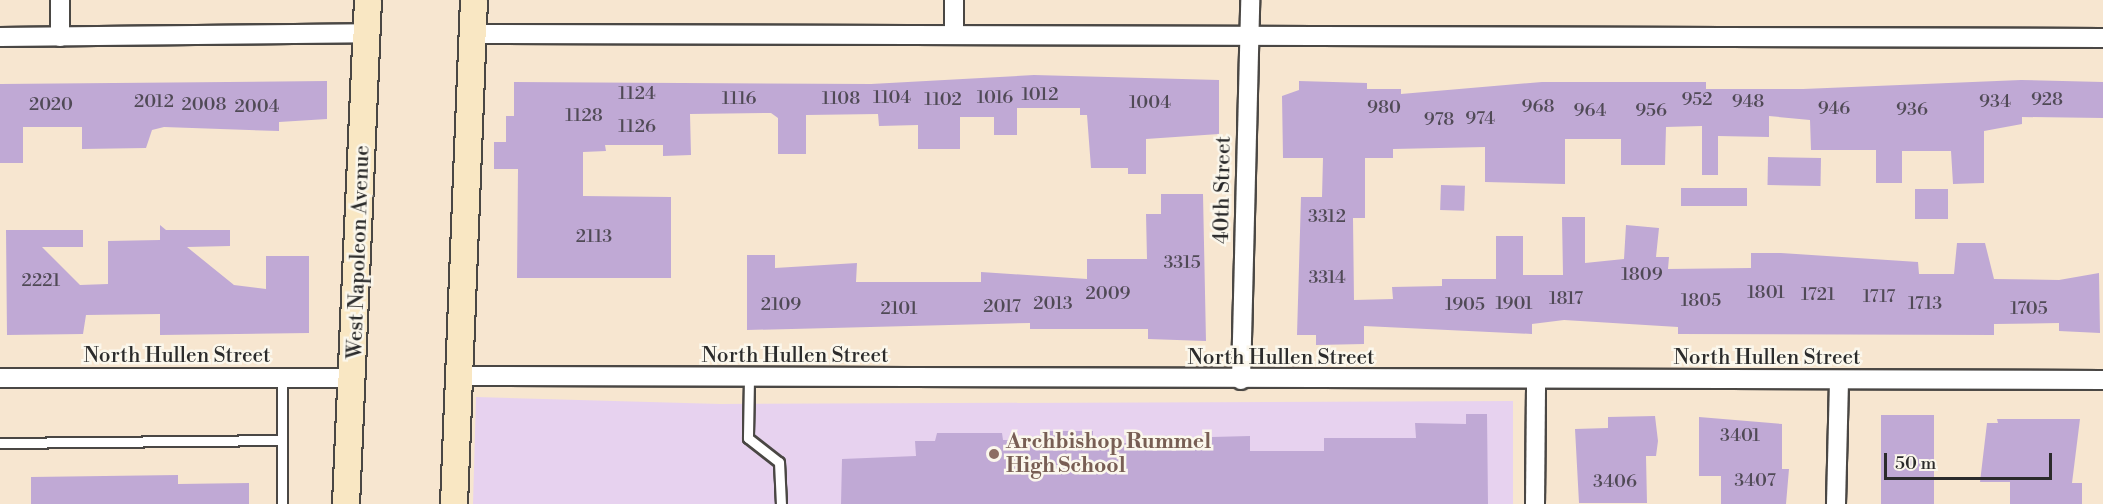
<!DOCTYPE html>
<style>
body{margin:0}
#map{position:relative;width:2103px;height:504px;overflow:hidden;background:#f7e6d0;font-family:"Libre Bodoni",serif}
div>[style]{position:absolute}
.built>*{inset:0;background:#e7d2ef}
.building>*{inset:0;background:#c0a9d5;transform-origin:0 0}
.roads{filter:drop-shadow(2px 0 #4a4744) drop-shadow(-2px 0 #4a4744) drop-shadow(0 2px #4a4744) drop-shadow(0 -2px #4a4744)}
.lane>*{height:9px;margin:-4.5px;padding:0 4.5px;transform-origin:4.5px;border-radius:4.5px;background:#fff}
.street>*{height:18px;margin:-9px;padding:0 9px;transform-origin:9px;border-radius:9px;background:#fff}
.secondary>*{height:26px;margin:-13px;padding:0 13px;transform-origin:13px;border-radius:13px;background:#f9e7c3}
.dots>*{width:16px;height:16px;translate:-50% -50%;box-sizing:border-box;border:3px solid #fbf7ec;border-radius:50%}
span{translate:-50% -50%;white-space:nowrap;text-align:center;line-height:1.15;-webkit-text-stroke:5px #fbf7ec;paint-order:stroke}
.number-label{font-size:18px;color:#504a56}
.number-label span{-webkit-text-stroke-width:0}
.street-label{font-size:21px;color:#2b2b2b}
.education-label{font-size:21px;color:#785e54;font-weight:700}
.left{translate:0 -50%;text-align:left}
.scale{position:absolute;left:1884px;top:453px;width:168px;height:27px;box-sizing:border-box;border:3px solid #2b2b2b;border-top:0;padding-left:8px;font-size:18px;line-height:21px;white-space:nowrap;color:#2b2b2b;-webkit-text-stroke:4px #fbf7ec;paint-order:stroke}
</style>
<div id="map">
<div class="built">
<i style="clip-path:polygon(476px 397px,720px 404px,1513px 401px,1513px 504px,473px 504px)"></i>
</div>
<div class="building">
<i style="clip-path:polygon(1034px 75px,1219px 80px,1219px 134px,1146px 139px,1146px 174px,1128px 174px,1128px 168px,1091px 168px,1087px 115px,1080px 115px,1080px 108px,1017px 108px,1017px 135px,994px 135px,994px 117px,960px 117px,960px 149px,918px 149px,918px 125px,879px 126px,878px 114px,806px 115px,806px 154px,778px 154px,778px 118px,771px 113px,690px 114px,691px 155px,663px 156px,663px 145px,605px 145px,606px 151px,583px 152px,583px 196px,671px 197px,671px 278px,517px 278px,518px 169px,494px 169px,494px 142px,506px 142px,506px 116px,514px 116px,514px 82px,871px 84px)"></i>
<i style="clip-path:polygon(2021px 80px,2103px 82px,2103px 118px,2022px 117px,2022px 124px,1984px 131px,1984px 183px,1953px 184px,1951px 151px,1902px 151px,1902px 183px,1876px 183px,1876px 150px,1811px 150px,1810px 120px,1769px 116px,1769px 137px,1718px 136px,1718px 175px,1702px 175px,1702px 126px,1666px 127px,1665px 165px,1621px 165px,1621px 139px,1565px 139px,1565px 184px,1485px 182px,1485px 147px,1393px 149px,1393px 158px,1365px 158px,1365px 218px,1353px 218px,1354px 300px,1393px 299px,1392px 287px,1442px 286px,1442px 279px,1496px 279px,1496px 236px,1523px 236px,1523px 275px,1563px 275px,1562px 217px,1585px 217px,1585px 263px,1624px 259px,1626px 225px,1659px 228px,1656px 257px,1669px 257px,1668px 269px,1751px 268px,1751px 253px,1781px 253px,1918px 262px,1919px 274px,1954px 274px,1957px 243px,1985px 243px,1994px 279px,2059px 280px,2099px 273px,2100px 333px,2059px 331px,2059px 323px,1994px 324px,1994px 335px,1678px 334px,1678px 327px,1564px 320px,1532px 324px,1532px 334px,1364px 326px,1364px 344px,1316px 345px,1316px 335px,1297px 335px,1301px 197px,1322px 197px,1323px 158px,1283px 158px,1282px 96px,1299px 90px,1299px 81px,1367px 83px,1367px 89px,1401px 89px,1401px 94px,1542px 82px,1706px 82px,1706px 89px,1803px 89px)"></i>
<i style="clip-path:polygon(327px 81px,327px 119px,279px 122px,279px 131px,164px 127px,152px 130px,146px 148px,82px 149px,82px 127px,23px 127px,23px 163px,0 163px,0 84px)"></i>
<i style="left:1768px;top:157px;width:53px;height:28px;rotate:1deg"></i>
<i style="left:1441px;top:185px;width:24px;height:25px;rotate:2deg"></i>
<i style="left:1681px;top:188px;width:66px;height:18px"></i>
<i style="left:1915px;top:189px;width:33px;height:30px"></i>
<i style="clip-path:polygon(1161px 194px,1203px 194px,1206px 341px,1148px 339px,1148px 329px,1030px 329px,1030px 323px,747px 330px,747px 255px,775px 255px,775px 268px,857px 263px,856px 282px,981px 282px,981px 272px,1087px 279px,1087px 259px,1147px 259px,1146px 214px,1161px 214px)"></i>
<i style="clip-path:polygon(160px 225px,166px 230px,230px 230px,230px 246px,187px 247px,234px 285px,266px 289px,266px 256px,309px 256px,309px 333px,160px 335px,160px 314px,86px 315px,83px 334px,7px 335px,6px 230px,83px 230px,83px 247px,42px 247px,80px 285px,108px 284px,108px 241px,160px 240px)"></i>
<i style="clip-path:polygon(1466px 414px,1487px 414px,1488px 504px,841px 504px,842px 459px,916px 456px,915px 441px,935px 441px,937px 433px,1002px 433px,1003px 440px,1048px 440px,1048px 431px,1093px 431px,1093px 443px,1212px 443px,1212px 437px,1250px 436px,1250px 451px,1324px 451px,1324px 438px,1416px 438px,1415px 423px,1466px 424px)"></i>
<i style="left:1881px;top:415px;width:53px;height:89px"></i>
<i style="clip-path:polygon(1655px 416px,1658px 441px,1656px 456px,1646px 456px,1647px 503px,1579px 503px,1575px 429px,1608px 428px,1608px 417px)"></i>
<i style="clip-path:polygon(1699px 417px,1782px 424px,1782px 469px,1789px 469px,1786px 504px,1721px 504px,1721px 476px,1699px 476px)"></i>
<i style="clip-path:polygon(1997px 419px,2080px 419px,2072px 483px,2082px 483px,2082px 504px,2010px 504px,2010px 482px,1980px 482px,1987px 423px,1998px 423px)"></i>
<i style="clip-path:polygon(178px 475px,178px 484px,249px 483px,249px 504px,31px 504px,31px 477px)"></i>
</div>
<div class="roads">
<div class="lane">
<i style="left:749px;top:378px;width:60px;rotate:91deg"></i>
<i style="left:748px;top:438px;width:39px;rotate:38deg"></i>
<i style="left:779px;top:462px;width:42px;rotate:87.3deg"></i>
<i style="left:0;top:443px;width:282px;rotate:-0.6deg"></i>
<i style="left:282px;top:504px;width:126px;rotate:-90deg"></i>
</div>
<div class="street">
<i style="left:60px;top:0;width:37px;rotate:90deg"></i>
<i style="left:954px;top:33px;width:33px;rotate:-90deg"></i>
<i style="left:473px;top:34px;width:1630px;rotate:0.14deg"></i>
<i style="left:0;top:37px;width:367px;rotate:-0.6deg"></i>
<i style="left:459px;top:376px;width:1644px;rotate:0.14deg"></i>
<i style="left:0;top:378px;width:355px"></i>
<i style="left:1241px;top:380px;width:380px;rotate:-88.6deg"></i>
<i style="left:1535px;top:504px;width:123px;rotate:-89.5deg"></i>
<i style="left:1836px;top:504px;width:123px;rotate:-88.6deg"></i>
</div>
<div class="secondary">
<i style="left:346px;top:504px;width:504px;rotate:-87.5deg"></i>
<i style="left:454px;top:504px;width:504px;rotate:-87.73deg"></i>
</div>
</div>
<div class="dots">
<i style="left:994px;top:454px;background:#8d6e63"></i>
</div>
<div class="number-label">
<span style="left:637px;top:94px">1124</span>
<span style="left:1040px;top:95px">1012</span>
<span style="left:892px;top:98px">1104</span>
<span style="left:995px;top:98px">1016</span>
<span style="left:739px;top:99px">1116</span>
<span style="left:841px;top:99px">1108</span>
<span style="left:943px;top:100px">1102</span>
<span style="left:1697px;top:100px">952</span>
<span style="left:2047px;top:100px">928</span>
<span style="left:154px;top:102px">2012</span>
<span style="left:1748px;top:102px">948</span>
<span style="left:1995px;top:102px">934</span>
<span style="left:1150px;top:103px">1004</span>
<span style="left:51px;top:105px">2020</span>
<span style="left:204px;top:105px">2008</span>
<span style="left:257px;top:107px">2004</span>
<span style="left:1538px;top:107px">968</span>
<span style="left:1384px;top:108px">980</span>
<span style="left:1834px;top:109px">946</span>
<span style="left:1912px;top:110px">936</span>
<span style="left:1590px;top:111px">964</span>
<span style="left:1651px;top:111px">956</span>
<span style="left:584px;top:116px">1128</span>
<span style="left:1480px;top:119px">974</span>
<span style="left:1439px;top:120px">978</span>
<span style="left:637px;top:127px">1126</span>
<span style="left:1327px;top:217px">3312</span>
<span style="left:594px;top:237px">2113</span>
<span style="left:1182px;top:263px">3315</span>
<span style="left:1642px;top:275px">1809</span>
<span style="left:1327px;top:278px">3314</span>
<span style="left:41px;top:281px">2221</span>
<span style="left:1766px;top:293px">1801</span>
<span style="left:1108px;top:294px">2009</span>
<span style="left:1818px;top:295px">1721</span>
<span style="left:1879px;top:297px">1717</span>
<span style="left:1566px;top:299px">1817</span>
<span style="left:1701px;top:301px">1805</span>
<span style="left:1053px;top:304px">2013</span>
<span style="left:1514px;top:304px">1901</span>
<span style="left:1925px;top:304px">1713</span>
<span style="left:781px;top:305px">2109</span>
<span style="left:1465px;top:305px">1905</span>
<span style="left:1002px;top:307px">2017</span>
<span style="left:899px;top:309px">2101</span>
<span style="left:2029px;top:309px">1705</span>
<span style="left:1740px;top:436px">3401</span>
<span style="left:1755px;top:481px">3407</span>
<span style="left:1615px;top:482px">3406</span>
</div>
<div class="street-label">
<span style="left:1223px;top:190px;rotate:-89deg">40th Street</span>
<span style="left:359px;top:252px;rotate:-88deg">West Napoleon Avenue</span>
<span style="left:177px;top:356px">North Hullen Street</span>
<span style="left:795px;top:356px">North Hullen Street</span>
<span style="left:1281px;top:358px">North Hullen Street</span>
<span style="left:1767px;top:358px">North Hullen Street</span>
</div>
<div class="education-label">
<span class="left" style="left:1006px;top:454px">Archbishop Rummel<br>High School</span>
</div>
<div class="scale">50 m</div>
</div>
